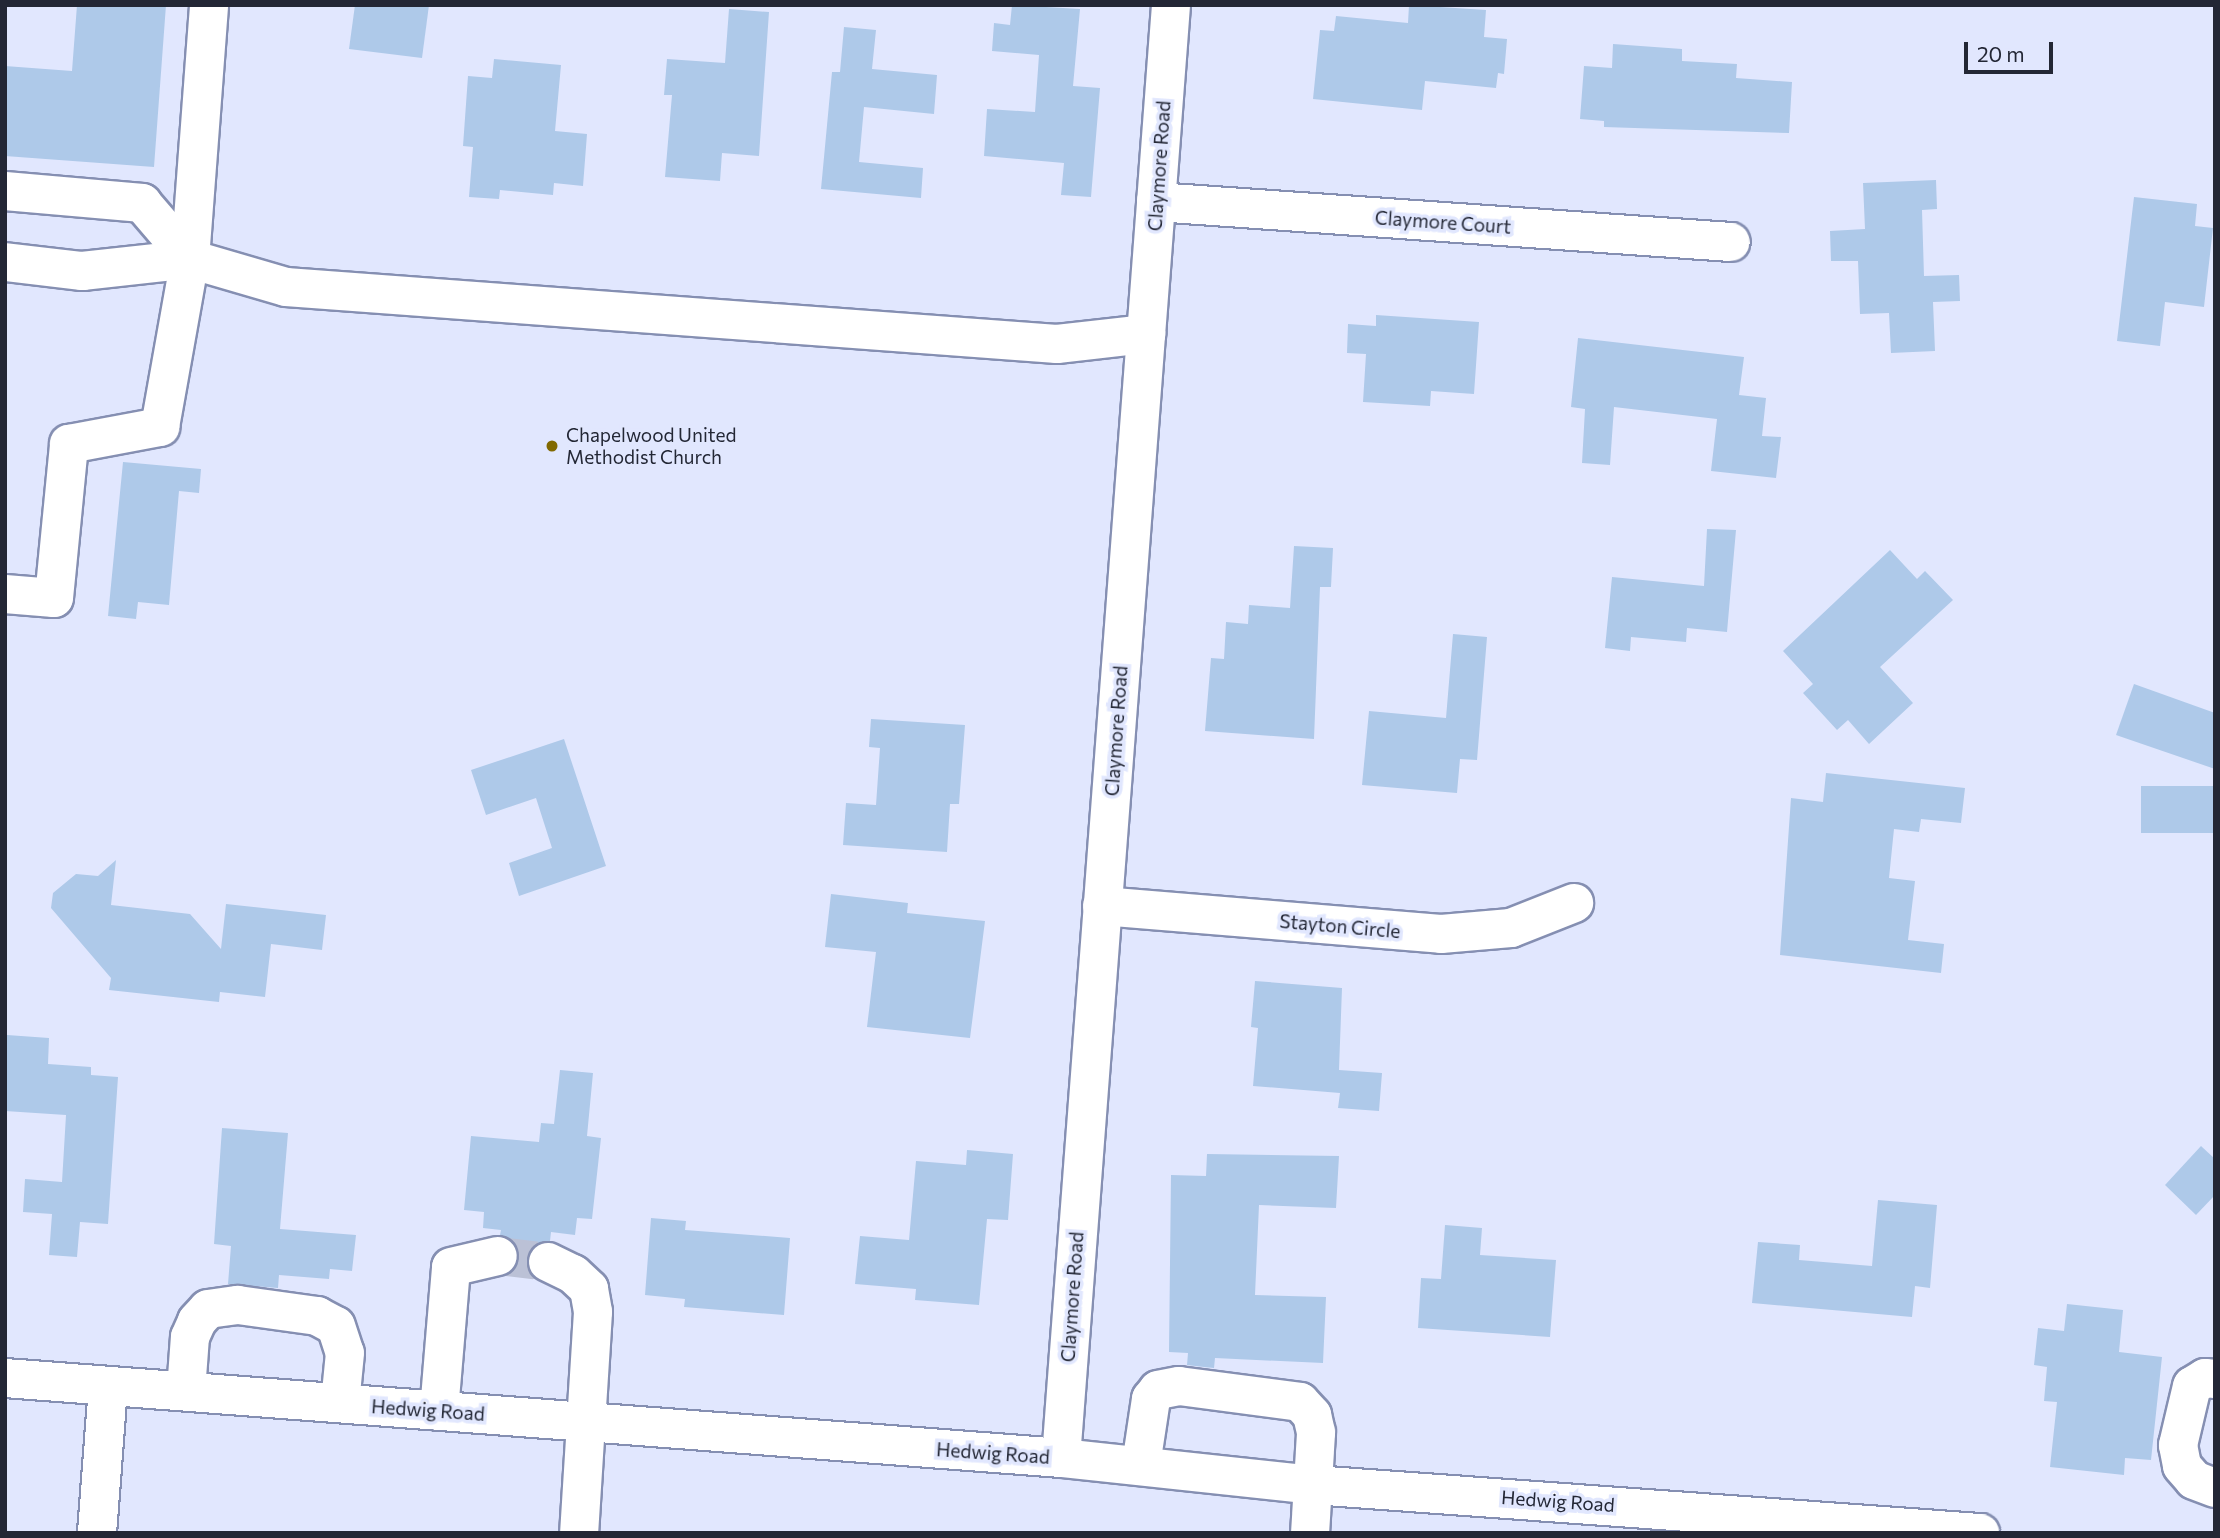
<!DOCTYPE html>
<style>
body{margin:0}
#map{position:relative;width:2220px;height:1538px;overflow:hidden;background:#e1e7fe;font-family:Commissioner,sans-serif}
div>[style]{position:absolute}
.building>*{inset:0;background:#aec9e9;transform-origin:0 0}
.minor-tunnel>*{height:38px;margin-top:-19px;transform-origin:0;background:repeating-linear-gradient(90deg,#bbc1d6 0 38px,transparent 0 57px)}
.roads{filter:drop-shadow(2px 0 #858fb2) drop-shadow(-2px 0 #858fb2) drop-shadow(0 2px #858fb2) drop-shadow(0 -2px #858fb2)}
.minor>*{height:38px;margin:-19px;padding:0 19px;transform-origin:19px;border-radius:19px;background:#fff}
.dots>*{width:19px;height:19px;translate:-50% -50%;box-sizing:border-box;border:4px solid #e1e7fe;border-radius:50%}
span{translate:-50% -50%;white-space:nowrap;text-align:center;line-height:1.15;-webkit-text-stroke:7px #e1e7fe;paint-order:stroke}
.street-label{font-size:19px;color:#232735}
.poi-label{font-size:19px;color:#232735}
.left{translate:0 -50%;text-align:left}
.frame{position:absolute;inset:0;border:7px solid #232735;pointer-events:none}
.scale{position:absolute;left:1964px;top:42px;width:89px;height:32px;box-sizing:border-box;border:4px solid #232735;border-top:0;padding-left:9px;font-size:21px;line-height:24px;white-space:nowrap;color:#232735;-webkit-text-stroke:5px #e1e7fe;paint-order:stroke}
</style>
<div id="map">
<div class="building">
<i style="clip-path:polygon(77px 5px,166px 5px,154px 167px,5px 156px,5px 66px,72px 71px)"></i>
<i style="clip-path:polygon(355px 5px,429px 5px,422px 58px,349px 49px)"></i>
<i style="clip-path:polygon(1012px 5px,1080px 9px,1073px 86px,1100px 88px,1091px 197px,1061px 195px,1064px 163px,984px 156px,987px 109px,1035px 112px,1039px 55px,992px 51px,994px 23px,1010px 25px)"></i>
<i style="clip-path:polygon(1409px 5px,1486px 10px,1484px 37px,1507px 39px,1504px 74px,1498px 73px,1496px 88px,1425px 81px,1422px 110px,1313px 99px,1320px 30px,1334px 31px,1336px 16px,1408px 23px)"></i>
<i style="clip-path:polygon(729px 9px,769px 12px,759px 156px,722px 153px,720px 181px,665px 177px,672px 95px,664px 95px,667px 59px,725px 63px)"></i>
<i style="clip-path:polygon(844px 27px,876px 30px,872px 69px,937px 75px,934px 114px,864px 107px,859px 162px,923px 168px,921px 198px,821px 189px,832px 72px,840px 72px)"></i>
<i style="clip-path:polygon(1613px 44px,1682px 49px,1682px 61px,1737px 64px,1736px 78px,1792px 82px,1789px 133px,1604px 127px,1604px 121px,1580px 119px,1584px 66px,1612px 68px)"></i>
<i style="clip-path:polygon(494px 59px,561px 65px,555px 131px,587px 134px,583px 186px,554px 183px,553px 195px,500px 190px,499px 199px,469px 197px,473px 147px,463px 146px,468px 76px,492px 78px)"></i>
<i style="clip-path:polygon(1936px 180px,1937px 209px,1922px 210px,1924px 276px,1959px 275px,1960px 301px,1933px 302px,1935px 351px,1891px 353px,1889px 313px,1860px 314px,1858px 261px,1831px 261px,1830px 231px,1865px 229px,1863px 183px)"></i>
<i style="clip-path:polygon(2134px 197px,2197px 204px,2195px 226px,2213px 228px,2204px 307px,2165px 302px,2160px 346px,2117px 341px)"></i>
<i style="clip-path:polygon(1376px 315px,1479px 322px,1474px 394px,1431px 391px,1430px 406px,1363px 402px,1366px 354px,1347px 353px,1348px 324px,1376px 326px)"></i>
<i style="clip-path:polygon(1578px 338px,1744px 357px,1739px 395px,1766px 398px,1762px 436px,1781px 437px,1776px 478px,1711px 471px,1717px 419px,1614px 407px,1610px 465px,1582px 463px,1585px 409px,1571px 407px)"></i>
<i style="clip-path:polygon(123px 462px,201px 469px,199px 493px,179px 491px,169px 605px,138px 602px,136px 619px,108px 616px)"></i>
<i style="clip-path:polygon(1707px 529px,1736px 530px,1727px 632px,1687px 628px,1686px 642px,1631px 637px,1630px 651px,1605px 648px,1612px 577px,1704px 586px)"></i>
<i style="clip-path:polygon(1294px 546px,1333px 548px,1331px 587px,1320px 587px,1314px 739px,1205px 731px,1211px 658px,1224px 659px,1226px 622px,1248px 624px,1249px 605px,1290px 608px)"></i>
<i style="clip-path:polygon(1890px 550px,1917px 579px,1925px 571px,1953px 600px,1880px 667px,1913px 703px,1869px 744px,1848px 720px,1837px 730px,1803px 693px,1813px 684px,1783px 651px)"></i>
<i style="clip-path:polygon(1453px 634px,1487px 637px,1477px 760px,1460px 759px,1457px 793px,1362px 785px,1369px 711px,1446px 718px)"></i>
<i style="clip-path:polygon(2134px 684px,2215px 713px,2215px 769px,2116px 735px)"></i>
<i style="clip-path:polygon(871px 719px,965px 725px,959px 804px,950px 804px,947px 852px,843px 845px,846px 803px,876px 805px,880px 748px,869px 747px)"></i>
<i style="clip-path:polygon(564px 739px,606px 866px,519px 896px,509px 863px,552px 848px,536px 798px,486px 815px,471px 770px)"></i>
<i style="clip-path:polygon(1826px 773px,1965px 788px,1961px 823px,1921px 819px,1919px 832px,1894px 829px,1889px 878px,1915px 881px,1908px 940px,1944px 944px,1941px 973px,1780px 955px,1791px 798px,1823px 802px)"></i>
<i style="left:2215px;top:786px;width:47px;height:74px;rotate:90deg"></i>
<i style="clip-path:polygon(116px 860px,111px 905px,190px 914px,221px 949px,226px 904px,326px 915px,322px 950px,271px 944px,265px 997px,220px 992px,219px 1002px,109px 990px,111px 978px,51px 908px,53px 893px,76px 874px,98px 876px)"></i>
<i style="clip-path:polygon(831px 894px,908px 903px,907px 913px,985px 921px,970px 1038px,867px 1027px,876px 952px,825px 947px)"></i>
<i style="clip-path:polygon(1255px 981px,1342px 988px,1339px 1070px,1382px 1073px,1379px 1111px,1338px 1108px,1340px 1093px,1253px 1086px,1258px 1028px,1251px 1027px)"></i>
<i style="clip-path:polygon(7px 1035px,49px 1038px,48px 1064px,91px 1067px,91px 1075px,118px 1077px,108px 1224px,80px 1222px,77px 1257px,49px 1255px,52px 1214px,23px 1212px,25px 1179px,62px 1182px,66px 1115px,5px 1111px)"></i>
<i style="clip-path:polygon(560px 1070px,593px 1073px,587px 1136px,601px 1138px,592px 1219px,577px 1218px,575px 1235px,551px 1232px,550px 1241px,536px 1244px,529px 1252px,528px 1269px,516px 1268px,519px 1252px,514px 1242px,500px 1235px,501px 1230px,483px 1228px,484px 1212px,464px 1210px,471px 1136px,539px 1142px,541px 1123px,554px 1124px)"></i>
<i style="clip-path:polygon(222px 1128px,288px 1133px,280px 1229px,356px 1235px,352px 1271px,330px 1269px,329px 1279px,279px 1275px,278px 1288px,228px 1284px,231px 1246px,214px 1244px)"></i>
<i style="clip-path:polygon(2201px 1146px,2215px 1159px,2215px 1195px,2196px 1215px,2165px 1185px)"></i>
<i style="clip-path:polygon(967px 1150px,1013px 1154px,1008px 1220px,987px 1219px,979px 1305px,915px 1300px,916px 1289px,855px 1284px,860px 1236px,909px 1240px,916px 1161px,966px 1165px)"></i>
<i style="clip-path:polygon(1207px 1154px,1339px 1156px,1336px 1208px,1259px 1205px,1255px 1295px,1326px 1297px,1323px 1363px,1215px 1358px,1214px 1368px,1204px 1367px,1187px 1365px,1188px 1353px,1169px 1352px,1171px 1175px,1206px 1176px)"></i>
<i style="clip-path:polygon(1878px 1200px,1937px 1205px,1930px 1288px,1915px 1286px,1912px 1317px,1752px 1303px,1758px 1242px,1800px 1245px,1799px 1260px,1872px 1266px)"></i>
<i style="clip-path:polygon(651px 1218px,686px 1221px,685px 1230px,790px 1238px,784px 1315px,684px 1307px,685px 1299px,645px 1295px)"></i>
<i style="clip-path:polygon(1445px 1225px,1482px 1228px,1480px 1255px,1556px 1260px,1550px 1337px,1418px 1328px,1421px 1278px,1441px 1279px)"></i>
<i style="clip-path:polygon(2067px 1304px,2123px 1310px,2119px 1352px,2162px 1357px,2151px 1460px,2125px 1458px,2124px 1475px,2050px 1467px,2057px 1402px,2044px 1401px,2047px 1367px,2034px 1365px,2038px 1328px,2064px 1331px)"></i>
</div>
<div class="minor-tunnel">
<i style="left:498px;top:1256px;width:50px;rotate:6.8deg"></i>
</div>
<div class="roads">
<div class="minor">
<i style="left:5px;top:191px;width:138px;rotate:5deg"></i>
<i style="left:142px;top:203px;width:74px;rotate:49.4deg"></i>
<i style="left:1156px;top:202px;width:576px;rotate:3.98deg"></i>
<i style="left:5px;top:262px;width:78px;rotate:6.7deg"></i>
<i style="left:82px;top:271px;width:109px;rotate:-6.3deg"></i>
<i style="left:190px;top:259px;width:100px;rotate:16.3deg"></i>
<i style="left:286px;top:287px;width:773px;rotate:4.23deg"></i>
<i style="left:1057px;top:344px;width:90px;rotate:-6.4deg"></i>
<i style="left:5px;top:594px;width:49px;rotate:4.7deg"></i>
<i style="left:54px;top:598px;width:155px;rotate:-84.4deg"></i>
<i style="left:69px;top:444px;width:93px;rotate:-10.6deg"></i>
<i style="left:160px;top:427px;width:171px;rotate:-79.9deg"></i>
<i style="left:190px;top:259px;width:255px;rotate:-85.7deg"></i>
<i style="left:1102px;top:906px;width:340px;rotate:4.7deg"></i>
<i style="left:1441px;top:934px;width:70px;rotate:-4.9deg"></i>
<i style="left:1511px;top:928px;width:68px;rotate:-21.6deg"></i>
<i style="left:548px;top:1262px;width:28px;rotate:26deg"></i>
<i style="left:573px;top:1274px;width:22px;rotate:43deg"></i>
<i style="left:589px;top:1289px;width:23px;rotate:80deg"></i>
<i style="left:593px;top:1312px;width:221px;rotate:93.6deg"></i>
<i style="left:5px;top:1378px;width:1059px;rotate:4.33deg"></i>
<i style="left:1061px;top:1458px;width:253px;rotate:6.1deg"></i>
<i style="left:1313px;top:1485px;width:669px;rotate:4.12deg"></i>
<i style="left:2215px;top:1379px;width:10px;rotate:-174deg"></i>
<i style="left:2205px;top:1378px;width:15px;rotate:148deg"></i>
<i style="left:2192px;top:1386px;width:61px;rotate:103.3deg"></i>
<i style="left:2178px;top:1445px;width:21px;rotate:79deg"></i>
<i style="left:2182px;top:1466px;width:18px;rotate:49deg"></i>
<i style="left:2194px;top:1480px;width:22px;rotate:21deg"></i>
<i style="left:186px;top:1391px;width:54px;rotate:-85.8deg"></i>
<i style="left:190px;top:1337px;width:17px;rotate:-66deg"></i>
<i style="left:197px;top:1321px;width:16px;rotate:-47deg"></i>
<i style="left:208px;top:1309px;width:30px;rotate:-8deg"></i>
<i style="left:238px;top:1305px;width:80px;rotate:7.9deg"></i>
<i style="left:317px;top:1316px;width:21px;rotate:28deg"></i>
<i style="left:336px;top:1326px;width:28px;rotate:72deg"></i>
<i style="left:345px;top:1353px;width:50px;rotate:95.7deg"></i>
<i style="left:439px;top:1411px;width:144px;rotate:-85.2deg"></i>
<i style="left:451px;top:1267px;width:48px;rotate:-13.2deg"></i>
<i style="left:1061px;top:1458px;width:1457px;rotate:-85.67deg"></i>
<i style="left:1141px;top:1465px;width:67px;rotate:-81.4deg"></i>
<i style="left:1151px;top:1399px;width:11px;rotate:-52deg"></i>
<i style="left:1158px;top:1390px;width:21px;rotate:-11deg"></i>
<i style="left:1179px;top:1386px;width:122px;rotate:7.5deg"></i>
<i style="left:1300px;top:1402px;width:18px;rotate:47deg"></i>
<i style="left:1312px;top:1415px;width:18px;rotate:77deg"></i>
<i style="left:1316px;top:1433px;width:100px;rotate:93.4deg"></i>
<i style="left:97px;top:1533px;width:147px;rotate:-85.7deg"></i>
</div>
</div>
<div class="dots">
<i style="left:552px;top:446px;background:#816900"></i>
</div>
<div class="street-label">
<span style="left:1159px;top:166px;rotate:-86deg">Claymore Road</span>
<span style="left:1443px;top:222px;rotate:4deg">Claymore Court</span>
<span style="left:1116px;top:731px;rotate:-86deg">Claymore Road</span>
<span style="left:1340px;top:926px;rotate:5deg">Stayton Circle</span>
<span style="left:1072px;top:1297px;rotate:-86deg">Claymore Road</span>
<span style="left:428px;top:1410px;rotate:4deg">Hedwig Road</span>
<span style="left:993px;top:1453px;rotate:4deg">Hedwig Road</span>
<span style="left:1558px;top:1501px;rotate:4deg">Hedwig Road</span>
</div>
<div class="poi-label">
<span class="left" style="left:566px;top:446px">Chapelwood United<br>Methodist Church</span>
</div>
<div class="frame"></div>
<div class="scale">20 m</div>
</div>
